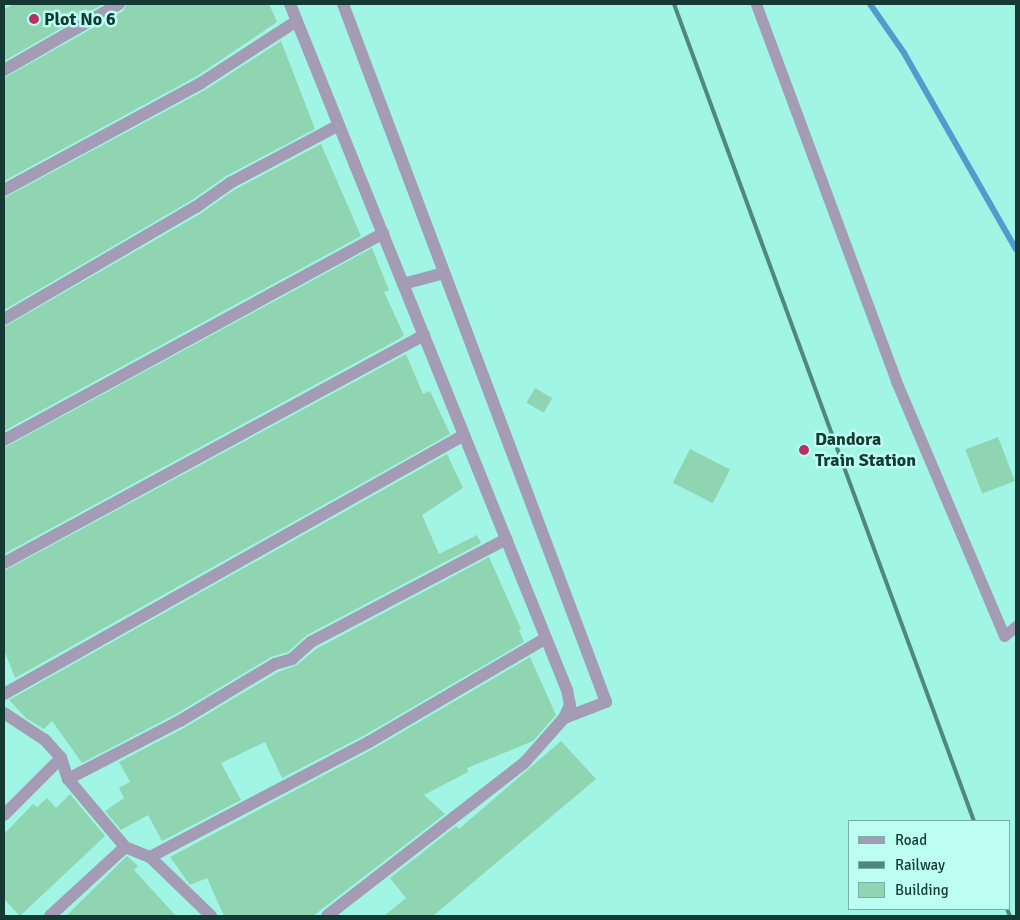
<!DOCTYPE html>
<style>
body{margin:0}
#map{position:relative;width:1020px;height:920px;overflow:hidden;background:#a0f5e5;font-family:Signika,sans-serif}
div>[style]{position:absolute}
.stream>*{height:6px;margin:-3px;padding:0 3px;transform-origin:3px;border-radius:3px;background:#549bcd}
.building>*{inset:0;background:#90d5b1;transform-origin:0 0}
.service>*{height:11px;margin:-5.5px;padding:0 5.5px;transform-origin:5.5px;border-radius:5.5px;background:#a49bb5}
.minor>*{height:12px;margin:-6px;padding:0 6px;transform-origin:6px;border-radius:6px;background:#a49bb5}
.rail>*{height:4px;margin:-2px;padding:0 2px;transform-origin:2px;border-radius:2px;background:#4f887d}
.dots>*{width:14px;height:14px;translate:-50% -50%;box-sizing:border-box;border:2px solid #bcfff2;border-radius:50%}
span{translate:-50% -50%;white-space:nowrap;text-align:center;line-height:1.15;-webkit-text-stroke:5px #bcfff2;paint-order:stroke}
.poi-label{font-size:18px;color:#153933;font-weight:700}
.left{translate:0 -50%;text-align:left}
.frame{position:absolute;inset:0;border:5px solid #153933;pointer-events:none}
.legend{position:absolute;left:848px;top:820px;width:162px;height:90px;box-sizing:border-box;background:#bcfff2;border:1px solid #79b0a6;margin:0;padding:6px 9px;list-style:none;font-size:15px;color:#153933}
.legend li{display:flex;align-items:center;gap:10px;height:25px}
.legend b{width:25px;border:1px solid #79b0a6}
</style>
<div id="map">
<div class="stream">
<i style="left:870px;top:4px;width:60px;rotate:55.2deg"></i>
<i style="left:904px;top:53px;width:226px;rotate:60.3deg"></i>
</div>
<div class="building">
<i style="clip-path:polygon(14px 4px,103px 4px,4px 61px,4px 9px)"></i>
<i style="clip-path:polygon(127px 4px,269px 4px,277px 22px,197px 76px,4px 181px,4px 78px,123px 11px)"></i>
<i style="clip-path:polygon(281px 41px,315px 129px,226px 176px,192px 200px,4px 310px,4px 198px,205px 90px)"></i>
<i style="clip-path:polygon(321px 144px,361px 236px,4px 431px,4px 327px,200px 214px,234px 190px)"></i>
<i style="clip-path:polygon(372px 248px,389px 290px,384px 292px,404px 335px,399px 339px,4px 554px,4px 448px)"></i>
<i style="clip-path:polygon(406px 354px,423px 394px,430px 391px,450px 434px,15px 678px,4px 650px,4px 571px)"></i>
<i style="left:535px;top:388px;width:20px;height:17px;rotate:30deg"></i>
<i style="left:998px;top:437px;width:47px;height:35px;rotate:69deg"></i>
<i style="left:690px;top:449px;width:45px;height:38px;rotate:27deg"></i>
<i style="clip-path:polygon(447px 454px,463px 488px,422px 515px,439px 554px,477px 535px,481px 543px,307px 635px,288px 652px,271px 657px,176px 714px,82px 763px,52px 721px,44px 729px,26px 718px,9px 700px)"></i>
<i style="clip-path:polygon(489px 557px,521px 629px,519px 630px,524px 642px,365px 735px,282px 778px,265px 742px,221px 763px,241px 800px,162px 841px,148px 815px,121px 830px,105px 811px,124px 798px,119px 788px,130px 782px,119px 762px,184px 728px,278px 672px,297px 665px,316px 649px)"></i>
<i style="clip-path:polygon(530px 657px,556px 715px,533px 741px,467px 768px,468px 772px,424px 795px,445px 814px,313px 916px,224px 916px,207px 878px,190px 885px,170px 857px,373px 749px)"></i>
<i style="clip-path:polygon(561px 741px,596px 779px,433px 916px,384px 916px,406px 898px,390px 878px,456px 826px,459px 829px)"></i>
<i style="clip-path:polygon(70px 794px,105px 836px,20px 916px,4px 899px,4px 834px,33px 804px,37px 807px,47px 798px,56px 808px)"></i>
<i style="clip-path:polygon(127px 856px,138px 866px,134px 870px,176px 916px,66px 916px)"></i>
</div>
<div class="service">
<i style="left:756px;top:4px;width:402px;rotate:69.6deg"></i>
<i style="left:896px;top:381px;width:277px;rotate:67deg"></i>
<i style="left:1004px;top:636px;width:16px;rotate:-40deg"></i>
</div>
<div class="minor">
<i style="left:290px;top:4px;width:740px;rotate:68.01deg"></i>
<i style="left:567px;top:690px;width:15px;rotate:79deg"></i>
<i style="left:570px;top:705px;width:14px;rotate:115deg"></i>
<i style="left:564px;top:718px;width:60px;rotate:131.6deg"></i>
<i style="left:524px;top:763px;width:249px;rotate:142.2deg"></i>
<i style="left:343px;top:4px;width:746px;rotate:69.35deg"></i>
<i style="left:606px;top:702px;width:45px;rotate:159.1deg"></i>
<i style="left:4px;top:70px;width:133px;rotate:-29.9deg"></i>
<i style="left:4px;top:190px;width:224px;rotate:-28.5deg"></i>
<i style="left:201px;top:83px;width:114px;rotate:-32.9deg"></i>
<i style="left:403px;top:284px;width:42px;rotate:-15deg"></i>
<i style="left:4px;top:319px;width:222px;rotate:-30.3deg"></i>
<i style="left:196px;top:207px;width:42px;rotate:-35.2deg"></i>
<i style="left:230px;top:183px;width:123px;rotate:-28deg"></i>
<i style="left:4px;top:440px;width:432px;rotate:-28.6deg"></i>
<i style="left:4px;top:563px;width:478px;rotate:-28.5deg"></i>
<i style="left:4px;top:694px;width:528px;rotate:-29.38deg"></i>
<i style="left:4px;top:713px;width:49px;rotate:33.4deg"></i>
<i style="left:45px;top:740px;width:24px;rotate:48deg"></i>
<i style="left:61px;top:758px;width:22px;rotate:72deg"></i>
<i style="left:68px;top:779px;width:89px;rotate:50deg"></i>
<i style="left:125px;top:847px;width:27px;rotate:22deg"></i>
<i style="left:150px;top:857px;width:85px;rotate:44deg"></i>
<i style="left:68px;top:779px;width:126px;rotate:-27.4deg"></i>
<i style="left:180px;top:721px;width:111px;rotate:-31deg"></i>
<i style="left:275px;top:664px;width:18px;rotate:-16deg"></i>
<i style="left:292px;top:659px;width:25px;rotate:-42deg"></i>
<i style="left:311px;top:642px;width:221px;rotate:-27.8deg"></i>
<i style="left:4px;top:815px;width:81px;rotate:-45deg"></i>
<i style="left:150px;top:857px;width:247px;rotate:-27.7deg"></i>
<i style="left:369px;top:742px;width:205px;rotate:-30.4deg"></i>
<i style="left:50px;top:916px;width:102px;rotate:-42.6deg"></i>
</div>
<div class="rail">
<i style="left:674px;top:4px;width:870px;rotate:69.84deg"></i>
<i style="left:1007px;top:909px;width:8px;rotate:67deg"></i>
</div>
<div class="dots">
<i style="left:34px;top:19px;background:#ba2e66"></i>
<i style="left:804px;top:450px;background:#ba2e66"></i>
</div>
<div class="poi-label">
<span class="left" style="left:44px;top:19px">Plot No 6</span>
<span class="left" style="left:815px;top:450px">Dandora<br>Train Station</span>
</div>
<div class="frame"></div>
<ul class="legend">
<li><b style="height:6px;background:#a49bb5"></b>Road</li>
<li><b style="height:6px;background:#4f887d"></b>Railway</li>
<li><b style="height:14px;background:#90d5b1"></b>Building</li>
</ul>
</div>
